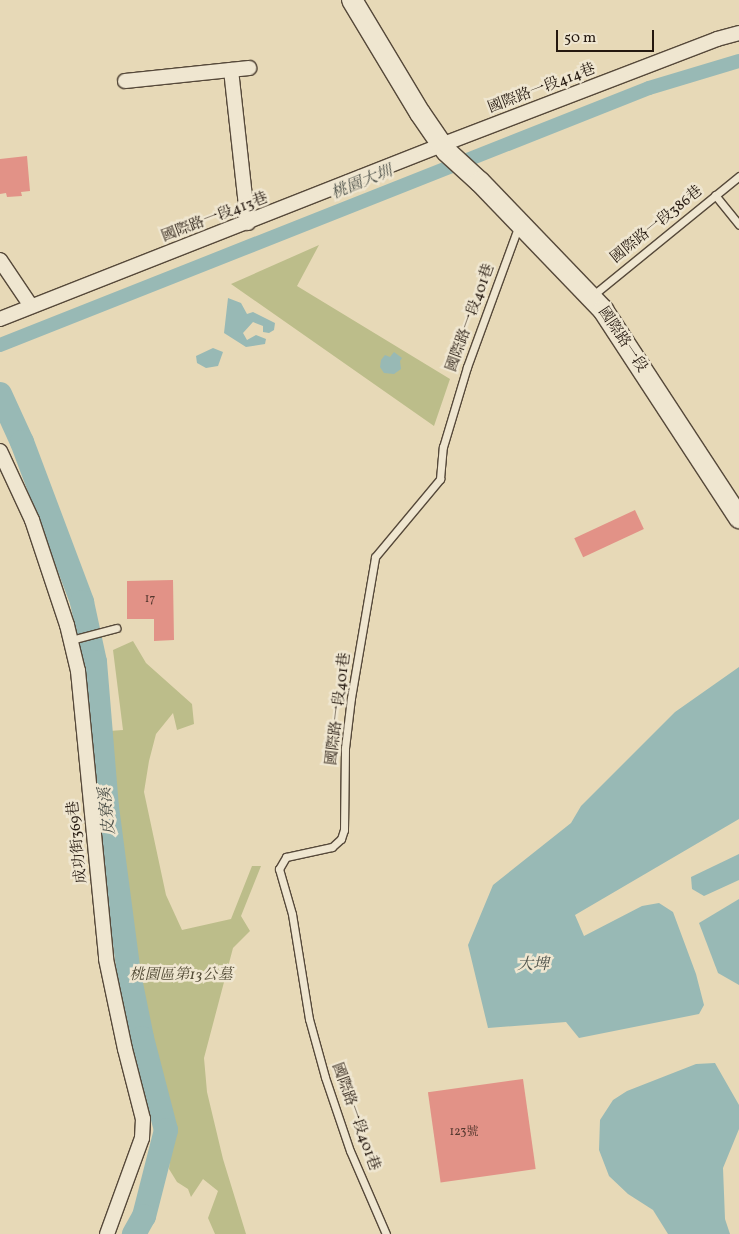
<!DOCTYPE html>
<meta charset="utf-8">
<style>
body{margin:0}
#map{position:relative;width:739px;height:1234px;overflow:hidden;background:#e7d9b7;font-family:Vollkorn,"Noto Serif TC",serif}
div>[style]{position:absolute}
.green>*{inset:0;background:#bcbd8a}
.water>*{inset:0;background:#98b9b5}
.canal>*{height:14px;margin:-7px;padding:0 7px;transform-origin:7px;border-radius:7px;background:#98b9b5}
.river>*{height:24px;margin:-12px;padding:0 12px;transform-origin:12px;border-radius:12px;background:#98b9b5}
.building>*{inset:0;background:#e29287;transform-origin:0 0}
.roads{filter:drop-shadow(1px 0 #56493a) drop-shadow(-1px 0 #56493a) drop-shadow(0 1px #56493a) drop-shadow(0 -1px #56493a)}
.lane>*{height:7px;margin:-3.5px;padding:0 3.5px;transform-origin:3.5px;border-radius:3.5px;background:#efe6d0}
.street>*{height:14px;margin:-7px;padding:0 7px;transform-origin:7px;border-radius:7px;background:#efe6d0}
.secondary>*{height:20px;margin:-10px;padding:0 10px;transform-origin:10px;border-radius:10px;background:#efe6d0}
span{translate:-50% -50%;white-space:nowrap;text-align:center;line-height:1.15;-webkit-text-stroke:5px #efe6d0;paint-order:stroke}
.number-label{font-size:12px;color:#54372e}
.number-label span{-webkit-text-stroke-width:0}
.street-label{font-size:15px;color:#251910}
.park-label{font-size:15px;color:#524a35;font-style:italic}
.water-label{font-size:16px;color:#4d514a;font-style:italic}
.scale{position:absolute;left:556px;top:30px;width:98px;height:22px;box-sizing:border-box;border:2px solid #251910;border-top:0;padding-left:6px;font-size:15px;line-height:18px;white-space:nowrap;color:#251910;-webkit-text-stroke:4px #efe6d0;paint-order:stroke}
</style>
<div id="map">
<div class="green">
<i style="clip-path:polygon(319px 245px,297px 286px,450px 379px,434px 426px,231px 284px)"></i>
<i style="clip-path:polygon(133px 641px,146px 663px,192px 704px,194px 724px,177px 730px,173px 713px,156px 734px,149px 761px,144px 792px,166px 895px,182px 930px,231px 919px,252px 866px,261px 866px,241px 916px,250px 931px,233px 948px,204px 1058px,207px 1092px,223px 1159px,246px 1234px,215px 1234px,208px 1218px,218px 1191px,203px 1179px,191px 1197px,188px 1189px,177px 1182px,169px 1169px,173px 1127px,134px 971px,110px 758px,109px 731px,123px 730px,113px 650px)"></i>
</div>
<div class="water">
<i style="clip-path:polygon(228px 298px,241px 303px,247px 314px,253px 312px,275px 323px,274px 330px,269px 333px,263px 332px,263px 326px,253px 322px,243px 333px,247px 340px,256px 335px,266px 339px,265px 344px,246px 347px,224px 333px)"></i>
<i style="clip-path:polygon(213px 348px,223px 352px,218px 366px,206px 368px,197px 363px,196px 356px)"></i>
<i style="clip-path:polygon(394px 352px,402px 358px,400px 361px,401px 369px,394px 374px,384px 373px,380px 367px,381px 360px,385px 355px,390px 357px)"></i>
<i style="clip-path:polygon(739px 667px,739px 819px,575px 915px,584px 936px,642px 906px,659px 903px,673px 912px,696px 974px,704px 1005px,699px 1014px,579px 1038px,566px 1022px,488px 1028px,468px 945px,493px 885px,571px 823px,581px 806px,675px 712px)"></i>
<i style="clip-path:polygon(739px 854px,739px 880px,704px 896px,692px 889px,691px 877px)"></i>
<i style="clip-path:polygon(739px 899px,739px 985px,718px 973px,699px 923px)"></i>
<i style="clip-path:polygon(715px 1063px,739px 1105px,739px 1129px,723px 1168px,725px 1219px,730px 1234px,668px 1234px,653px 1210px,628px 1194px,609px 1176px,599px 1150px,600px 1120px,613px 1100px,627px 1091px,696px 1064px)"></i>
</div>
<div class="canal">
<i style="left:0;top:345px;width:698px;rotate:-21.6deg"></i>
<i style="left:649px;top:88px;width:94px;rotate:-16.7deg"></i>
</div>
<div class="river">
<i style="left:0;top:394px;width:53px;rotate:65.4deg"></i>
<i style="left:22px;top:442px;width:171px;rotate:69.4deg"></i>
<i style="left:82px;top:602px;width:61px;rotate:77.8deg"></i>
<i style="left:95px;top:662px;width:145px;rotate:85.3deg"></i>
<i style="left:107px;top:807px;width:168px;rotate:82.5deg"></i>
<i style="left:129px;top:974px;width:65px;rotate:78.5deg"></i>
<i style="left:142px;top:1038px;width:95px;rotate:75.4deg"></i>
<i style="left:166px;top:1130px;width:89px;rotate:104.3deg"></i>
<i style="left:144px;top:1216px;width:21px;rotate:119deg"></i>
</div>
<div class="building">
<i style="clip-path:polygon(27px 156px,30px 191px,21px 192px,22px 196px,7px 197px,6px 193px,0 194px,0 159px)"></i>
<i style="left:635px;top:510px;width:21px;height:67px;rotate:65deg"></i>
<i style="clip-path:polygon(173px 580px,174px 640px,154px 641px,154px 619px,127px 619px,127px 581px)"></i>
<i style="left:523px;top:1079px;width:91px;height:96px;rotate:82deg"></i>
</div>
<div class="roads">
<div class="lane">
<i style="left:715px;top:195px;width:38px;rotate:51deg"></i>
<i style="left:592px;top:296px;width:190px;rotate:-39.2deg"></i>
<i style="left:71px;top:640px;width:47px;rotate:-14.9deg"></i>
<i style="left:386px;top:1234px;width:90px;rotate:-113.4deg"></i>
<i style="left:350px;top:1151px;width:78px;rotate:-108.7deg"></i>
<i style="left:325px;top:1077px;width:60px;rotate:-105.4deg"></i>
<i style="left:309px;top:1019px;width:106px;rotate:-99.2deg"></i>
<i style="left:292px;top:914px;width:47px;rotate:-106.1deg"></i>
<i style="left:279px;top:869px;width:14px;rotate:-60deg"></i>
<i style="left:286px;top:857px;width:47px;rotate:-12.3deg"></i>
<i style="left:332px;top:847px;width:12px;rotate:-42deg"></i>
<i style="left:341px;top:839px;width:9px;rotate:-72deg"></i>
<i style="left:344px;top:830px;width:82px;rotate:-89.3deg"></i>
<i style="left:345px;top:748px;width:50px;rotate:-83.2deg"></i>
<i style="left:351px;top:698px;width:143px;rotate:-80.3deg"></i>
<i style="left:375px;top:557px;width:102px;rotate:-50.2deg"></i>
<i style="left:440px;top:479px;width:32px;rotate:-85deg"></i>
<i style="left:443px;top:447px;width:84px;rotate:-73.3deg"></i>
<i style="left:467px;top:367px;width:151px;rotate:-69.9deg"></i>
</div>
<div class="street">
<i style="left:231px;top:70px;width:154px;rotate:83.7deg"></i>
<i style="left:125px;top:81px;width:125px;rotate:-6deg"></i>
<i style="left:0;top:260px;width:55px;rotate:56deg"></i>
<i style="left:0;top:319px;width:474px;rotate:-21.5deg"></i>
<i style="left:441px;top:145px;width:296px;rotate:-21deg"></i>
<i style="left:717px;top:39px;width:23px;rotate:-15deg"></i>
<i style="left:0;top:451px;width:76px;rotate:65.1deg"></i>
<i style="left:32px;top:520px;width:111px;rotate:71.6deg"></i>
<i style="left:67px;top:625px;width:47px;rotate:76.6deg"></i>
<i style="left:78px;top:671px;width:289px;rotate:84.4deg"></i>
<i style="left:106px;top:959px;width:92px;rotate:78.1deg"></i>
<i style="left:125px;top:1049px;width:72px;rotate:75.6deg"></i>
<i style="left:143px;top:1119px;width:19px;rotate:93deg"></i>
<i style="left:142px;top:1138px;width:102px;rotate:110deg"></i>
</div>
<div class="secondary">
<i style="left:352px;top:0;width:132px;rotate:59deg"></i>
<i style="left:420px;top:113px;width:46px;rotate:55.6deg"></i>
<i style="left:446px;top:151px;width:46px;rotate:42.4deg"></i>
<i style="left:480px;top:182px;width:178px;rotate:46.1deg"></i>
<i style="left:603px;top:310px;width:249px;rotate:56.8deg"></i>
</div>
</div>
<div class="number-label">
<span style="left:150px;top:600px">17</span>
<span style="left:464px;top:1133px">123號</span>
</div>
<div class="street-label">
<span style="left:542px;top:89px;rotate:-21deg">國際路一段414巷</span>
<span style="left:215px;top:218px;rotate:-21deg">國際路一段413巷</span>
<span style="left:657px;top:225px;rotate:-39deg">國際路一段386巷</span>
<span style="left:471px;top:318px;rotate:-70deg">國際路一段401巷</span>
<span style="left:622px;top:340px;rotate:56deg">國際路一段</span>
<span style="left:339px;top:709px;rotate:-83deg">國際路一段401巷</span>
<span style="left:78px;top:842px;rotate:-96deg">成功街369巷</span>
<span style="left:355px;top:1117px;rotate:70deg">國際路一段401巷</span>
</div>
<div class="park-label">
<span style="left:181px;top:976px">桃園區第13公墓</span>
</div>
<div class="water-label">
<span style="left:362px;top:183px;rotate:-22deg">桃園大圳</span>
<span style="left:108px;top:811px;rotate:-96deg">皮寮溪</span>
<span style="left:533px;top:965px">大埤</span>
</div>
<div class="scale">50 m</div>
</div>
